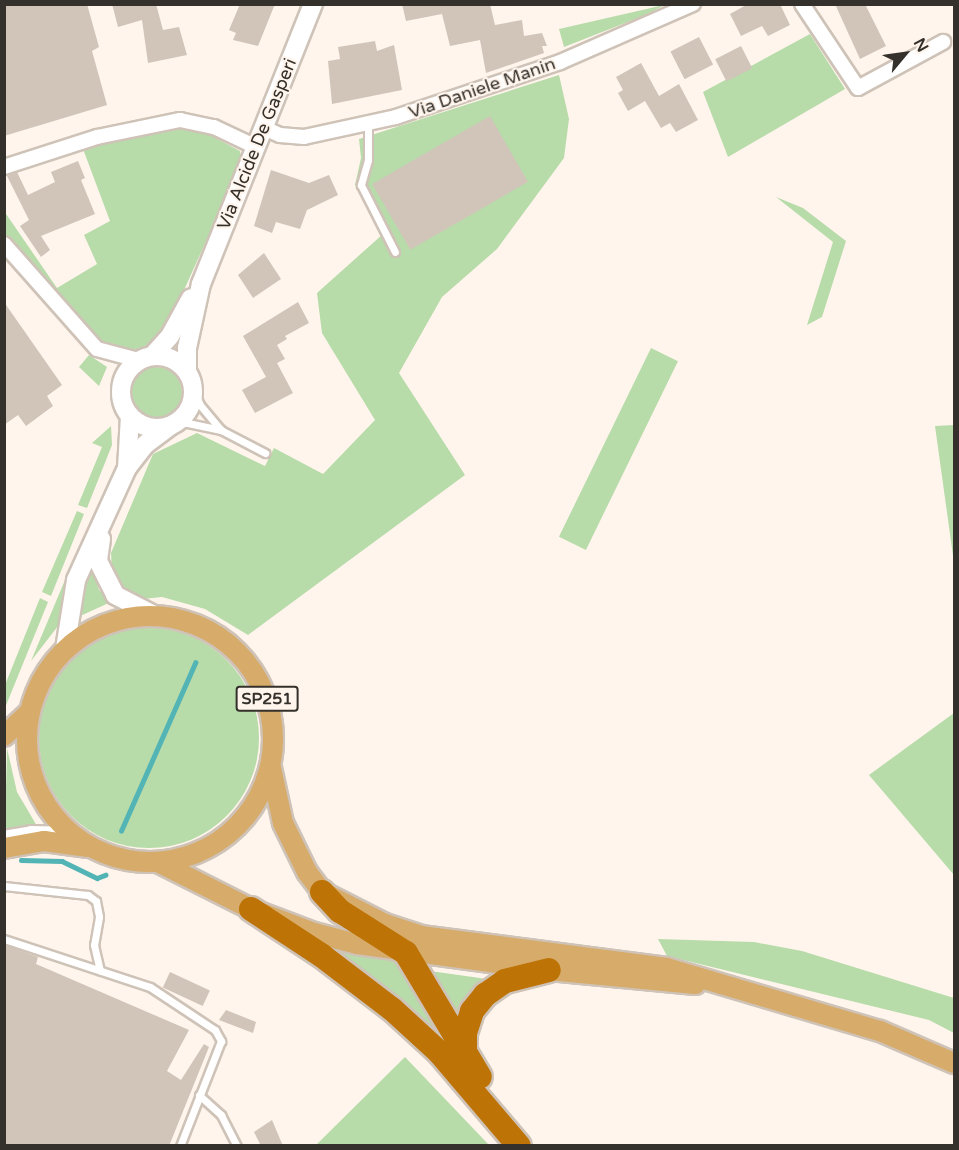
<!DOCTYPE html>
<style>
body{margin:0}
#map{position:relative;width:959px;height:1150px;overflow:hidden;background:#fff5ec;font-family:"Varela Round",sans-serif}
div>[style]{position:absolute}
.green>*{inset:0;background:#b7dba9;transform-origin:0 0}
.round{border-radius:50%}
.stream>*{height:4.5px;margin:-2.25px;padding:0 2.25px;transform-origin:2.25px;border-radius:2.25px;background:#53b4b5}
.building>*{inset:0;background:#d1c5ba;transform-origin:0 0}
.roads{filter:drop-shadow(2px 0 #cfc3b8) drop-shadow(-2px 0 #cfc3b8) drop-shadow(0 2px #cfc3b8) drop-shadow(0 -2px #cfc3b8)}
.lane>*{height:7px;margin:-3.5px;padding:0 3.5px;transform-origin:3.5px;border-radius:3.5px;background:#fff}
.street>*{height:14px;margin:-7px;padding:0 7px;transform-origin:7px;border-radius:7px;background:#fff}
.secondary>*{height:18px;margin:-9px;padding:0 9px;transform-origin:9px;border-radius:9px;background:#fff}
.secondary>.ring{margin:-9px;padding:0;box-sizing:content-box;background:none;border:18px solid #fff;border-radius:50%}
.primary>*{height:20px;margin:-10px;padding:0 10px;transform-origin:10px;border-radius:10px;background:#d7ab69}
.primary>.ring{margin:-10px;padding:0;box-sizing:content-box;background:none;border:20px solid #d7ab69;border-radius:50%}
.highway>*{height:24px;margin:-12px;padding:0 12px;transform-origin:12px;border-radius:12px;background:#bd7305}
span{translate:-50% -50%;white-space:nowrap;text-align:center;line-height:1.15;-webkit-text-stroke:4.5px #fff5ec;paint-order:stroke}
.shield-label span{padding:2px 4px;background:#fff5ec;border:2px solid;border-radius:4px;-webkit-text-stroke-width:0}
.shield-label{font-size:16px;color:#34302b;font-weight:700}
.street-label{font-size:18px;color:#34302b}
.frame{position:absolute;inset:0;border:6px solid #34302b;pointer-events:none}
.north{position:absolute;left:875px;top:24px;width:60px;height:60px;-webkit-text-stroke:4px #fff5ec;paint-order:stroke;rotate:61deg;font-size:16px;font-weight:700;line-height:24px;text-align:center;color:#34302b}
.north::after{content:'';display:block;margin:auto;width:21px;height:27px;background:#34302b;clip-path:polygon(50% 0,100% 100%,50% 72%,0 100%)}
</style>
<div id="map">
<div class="green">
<i style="clip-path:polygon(664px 5px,648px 14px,564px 47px,559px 29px)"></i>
<i style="clip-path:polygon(810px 34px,845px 89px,728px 157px,703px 92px)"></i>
<i style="clip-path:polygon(559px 75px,569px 119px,564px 158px,497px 249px,442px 297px,399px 373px,465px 475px,248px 635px,205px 609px,162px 597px,143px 599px,121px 590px,112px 573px,111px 553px,153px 454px,197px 433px,265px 466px,274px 448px,323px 474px,375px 420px,322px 333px,317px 293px,383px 234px,355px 185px,361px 158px,359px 139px)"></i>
<i style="clip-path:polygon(165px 129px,188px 129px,212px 136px,240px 151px,242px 161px,167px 328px,142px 349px,116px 349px,98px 342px,5px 235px,4px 211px,57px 288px,97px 264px,84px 235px,110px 221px,83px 149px)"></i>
<i style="clip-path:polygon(776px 197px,803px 208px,846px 241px,822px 317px,807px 325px,833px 242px)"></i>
<i style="left:651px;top:348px;width:30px;height:210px;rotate:26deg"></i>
<i style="clip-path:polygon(89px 355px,107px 367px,99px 386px,79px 367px)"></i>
<i class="round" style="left:130px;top:367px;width:52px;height:52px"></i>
<i style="clip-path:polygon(954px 425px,954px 563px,935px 426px)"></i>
<i style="clip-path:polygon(111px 426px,112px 445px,87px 508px,78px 505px,102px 447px,92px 443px)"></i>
<i style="clip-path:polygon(77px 511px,84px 514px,51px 596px,42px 592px)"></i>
<i style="clip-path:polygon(91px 564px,99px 590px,111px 602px,78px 617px)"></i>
<i style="clip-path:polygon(65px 580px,58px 626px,31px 661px)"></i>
<i style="clip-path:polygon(40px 598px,48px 602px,5px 708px,5px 685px)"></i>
<i class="round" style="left:39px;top:628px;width:220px;height:220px"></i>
<i style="clip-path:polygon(954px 713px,954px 875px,869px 775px)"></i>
<i style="clip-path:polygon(7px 748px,17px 792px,37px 826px,5px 831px)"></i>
<i style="clip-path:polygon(658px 939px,754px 942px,802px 951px,954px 998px,954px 1033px,929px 1020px,667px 956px)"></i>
<i style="clip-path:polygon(331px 949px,395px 959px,445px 1041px)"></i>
<i style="clip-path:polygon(430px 971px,487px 979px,458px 1019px)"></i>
<i style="clip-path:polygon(405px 1057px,489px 1145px,316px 1145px)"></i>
</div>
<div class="stream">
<i style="left:121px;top:831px;width:184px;rotate:-66.2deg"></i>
<i style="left:21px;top:860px;width:41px;rotate:1.4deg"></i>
<i style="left:62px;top:861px;width:39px;rotate:26deg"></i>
<i style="left:97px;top:878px;width:9px;rotate:-21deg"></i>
</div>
<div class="building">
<i style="clip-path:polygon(4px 4px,87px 4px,99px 47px,92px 51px,107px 105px,4px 136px)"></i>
<i style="clip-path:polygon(112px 4px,156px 4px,163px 30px,179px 27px,187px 55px,148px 63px,142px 20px,118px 27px)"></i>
<i style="clip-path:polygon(240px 4px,275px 4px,258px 46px,233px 40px,236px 33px,229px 30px)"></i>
<i style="clip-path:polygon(402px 4px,490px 4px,495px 25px,522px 20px,524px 36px,542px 33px,547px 46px,542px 46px,544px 53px,486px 73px,480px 40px,450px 46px,442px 14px,406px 21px)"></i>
<i style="clip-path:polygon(748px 4px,780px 4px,790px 25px,768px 36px,762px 26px,741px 36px,730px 14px)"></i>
<i style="clip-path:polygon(835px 4px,865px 4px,886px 46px,860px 59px)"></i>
<i style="left:699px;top:37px;width:31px;height:32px;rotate:63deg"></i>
<i style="clip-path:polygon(375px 41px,377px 51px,394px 45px,402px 90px,332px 104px,328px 61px,340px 59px,338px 47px)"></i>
<i style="left:741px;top:46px;width:25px;height:29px;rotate:63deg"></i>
<i style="clip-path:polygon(641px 63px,659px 96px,679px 84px,698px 120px,676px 132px,670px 123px,661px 128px,645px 101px,628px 111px,618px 93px,623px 90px,616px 77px)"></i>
<i style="left:490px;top:116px;width:76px;height:136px;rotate:60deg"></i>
<i style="clip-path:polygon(78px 161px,85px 178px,81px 180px,95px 214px,41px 236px,50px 250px,41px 257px,20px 226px,29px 220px,7px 176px,17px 172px,28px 195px,55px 182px,51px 172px)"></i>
<i style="clip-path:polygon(271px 170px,309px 183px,329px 175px,338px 195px,307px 210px,300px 229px,276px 222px,272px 233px,254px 226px)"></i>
<i style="clip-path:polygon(264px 253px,281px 279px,253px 298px,238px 275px)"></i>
<i style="clip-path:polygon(4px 302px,62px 385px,47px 396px,53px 406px,26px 426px,18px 415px,4px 425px)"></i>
<i style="clip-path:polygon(298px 302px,309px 323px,285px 336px,287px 339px,277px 345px,285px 359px,277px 363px,293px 393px,255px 413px,242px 390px,266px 377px,243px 336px)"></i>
<i style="clip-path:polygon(4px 945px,38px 957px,36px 964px,189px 1030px,167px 1071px,181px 1080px,204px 1044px,209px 1047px,169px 1146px,4px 1146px)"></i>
<i style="left:170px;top:972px;width:44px;height:17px;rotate:25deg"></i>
<i style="clip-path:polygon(226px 1010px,256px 1022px,253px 1033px,219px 1020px)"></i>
<i style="clip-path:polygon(272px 1120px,283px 1146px,261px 1146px,254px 1132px)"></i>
</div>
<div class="roads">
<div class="lane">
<i style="left:368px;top:124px;width:36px;rotate:90deg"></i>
<i style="left:368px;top:160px;width:26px;rotate:106deg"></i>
<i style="left:361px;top:185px;width:75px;rotate:63.1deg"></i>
<i style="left:178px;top:421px;width:44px;rotate:11.8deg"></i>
<i style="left:221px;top:430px;width:33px;rotate:-130deg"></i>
<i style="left:200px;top:405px;width:17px;rotate:-114deg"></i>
<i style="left:221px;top:430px;width:50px;rotate:27.6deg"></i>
<i style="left:4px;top:886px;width:84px;rotate:6.1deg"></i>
<i style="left:88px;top:895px;width:10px;rotate:37deg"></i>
<i style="left:96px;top:901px;width:16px;rotate:79deg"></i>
<i style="left:99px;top:917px;width:28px;rotate:100deg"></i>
<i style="left:94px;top:945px;width:26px;rotate:77deg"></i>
<i style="left:4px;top:939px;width:154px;rotate:18.2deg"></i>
<i style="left:150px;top:987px;width:78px;rotate:33.5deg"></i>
<i style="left:215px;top:1030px;width:13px;rotate:61deg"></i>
<i style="left:221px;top:1041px;width:113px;rotate:111.3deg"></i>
<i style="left:199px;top:1095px;width:30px;rotate:42deg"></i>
<i style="left:221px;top:1115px;width:35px;rotate:63deg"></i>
</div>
<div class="street">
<i style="left:802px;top:4px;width:101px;rotate:56.3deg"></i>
<i style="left:858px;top:88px;width:97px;rotate:-28.4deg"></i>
<i style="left:264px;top:128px;width:17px;rotate:24deg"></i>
<i style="left:280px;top:135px;width:24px;rotate:5deg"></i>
<i style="left:304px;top:137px;width:94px;rotate:-12.3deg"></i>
<i style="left:396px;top:117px;width:173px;rotate:-18.5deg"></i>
<i style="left:560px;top:62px;width:145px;rotate:-23.6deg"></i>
<i style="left:4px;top:167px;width:98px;rotate:-17.9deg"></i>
<i style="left:97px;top:137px;width:85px;rotate:-11.6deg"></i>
<i style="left:180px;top:120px;width:35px;rotate:12deg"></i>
<i style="left:214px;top:127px;width:44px;rotate:25.4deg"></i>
<i style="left:4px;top:244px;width:140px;rotate:48.5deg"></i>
<i style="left:97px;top:349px;width:42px;rotate:15deg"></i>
<i style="left:4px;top:838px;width:27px;rotate:-10deg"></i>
<i style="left:31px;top:833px;width:41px;rotate:1.4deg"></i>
</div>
<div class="secondary">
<i style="left:153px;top:355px;width:25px;rotate:-48deg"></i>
<i style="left:170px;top:336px;width:43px;rotate:-61.1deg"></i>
<i class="ring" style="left:121px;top:356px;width:54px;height:54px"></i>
<i style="left:187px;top:371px;width:23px;rotate:-90deg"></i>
<i style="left:187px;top:348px;width:66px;rotate:-77.7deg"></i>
<i style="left:201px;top:284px;width:302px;rotate:-68.2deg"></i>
<i style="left:127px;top:468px;width:52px;rotate:-86.7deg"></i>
<i style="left:101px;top:539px;width:22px;rotate:98deg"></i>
<i style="left:98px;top:561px;width:38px;rotate:63deg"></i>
<i style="left:115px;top:595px;width:42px;rotate:27.2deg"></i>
<i style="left:65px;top:649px;width:70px;rotate:-80.9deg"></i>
<i style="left:76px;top:580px;width:123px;rotate:-65.5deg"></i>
<i style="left:127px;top:468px;width:31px;rotate:-52deg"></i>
<i style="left:146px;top:444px;width:30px;rotate:-37deg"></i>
</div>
<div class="primary">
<i class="ring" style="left:27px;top:616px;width:226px;height:226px"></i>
<i style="left:4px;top:736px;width:35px;rotate:-43deg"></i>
<i style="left:271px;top:768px;width:56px;rotate:77.7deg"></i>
<i style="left:283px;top:823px;width:55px;rotate:63.9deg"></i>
<i style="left:307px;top:872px;width:25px;rotate:53deg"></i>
<i style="left:322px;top:892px;width:71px;rotate:26.9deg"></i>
<i style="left:385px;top:924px;width:38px;rotate:18deg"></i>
<i style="left:421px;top:936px;width:248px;rotate:7.4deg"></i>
<i style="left:667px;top:968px;width:222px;rotate:16.5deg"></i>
<i style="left:880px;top:1031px;width:81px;rotate:23.4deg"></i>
<i style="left:4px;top:848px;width:41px;rotate:-9.9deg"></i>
<i style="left:44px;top:841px;width:43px;rotate:7.9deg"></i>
<i style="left:158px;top:862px;width:104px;rotate:26.8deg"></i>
<i style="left:251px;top:909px;width:67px;rotate:20.9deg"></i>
<i style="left:314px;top:933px;width:44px;rotate:14.3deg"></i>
<i style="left:357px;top:944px;width:194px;rotate:7.7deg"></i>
<i style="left:549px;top:970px;width:147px;rotate:5.5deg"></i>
</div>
<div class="highway">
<i style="left:322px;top:892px;width:26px;rotate:47deg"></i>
<i style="left:340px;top:911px;width:78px;rotate:32.5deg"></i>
<i style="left:406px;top:953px;width:144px;rotate:59.2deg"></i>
<i style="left:251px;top:909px;width:84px;rotate:33.3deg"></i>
<i style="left:321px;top:955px;width:89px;rotate:37.3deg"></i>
<i style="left:392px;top:1009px;width:64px;rotate:42.5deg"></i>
<i style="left:439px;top:1052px;width:123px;rotate:49.6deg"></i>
<i style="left:465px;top:1057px;width:24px;rotate:-90deg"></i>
<i style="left:465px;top:1033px;width:23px;rotate:-72deg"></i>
<i style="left:472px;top:1011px;width:21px;rotate:-51deg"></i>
<i style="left:485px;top:995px;width:24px;rotate:-35deg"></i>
<i style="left:505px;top:981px;width:45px;rotate:-14deg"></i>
</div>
</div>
<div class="shield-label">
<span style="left:267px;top:699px">SP251</span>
</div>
<div class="street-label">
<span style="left:482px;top:88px;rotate:-19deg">Via Daniele Manin</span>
<span style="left:257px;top:144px;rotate:-68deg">Via Alcide De Gasperi</span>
</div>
<div class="frame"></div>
<div class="north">N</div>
</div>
